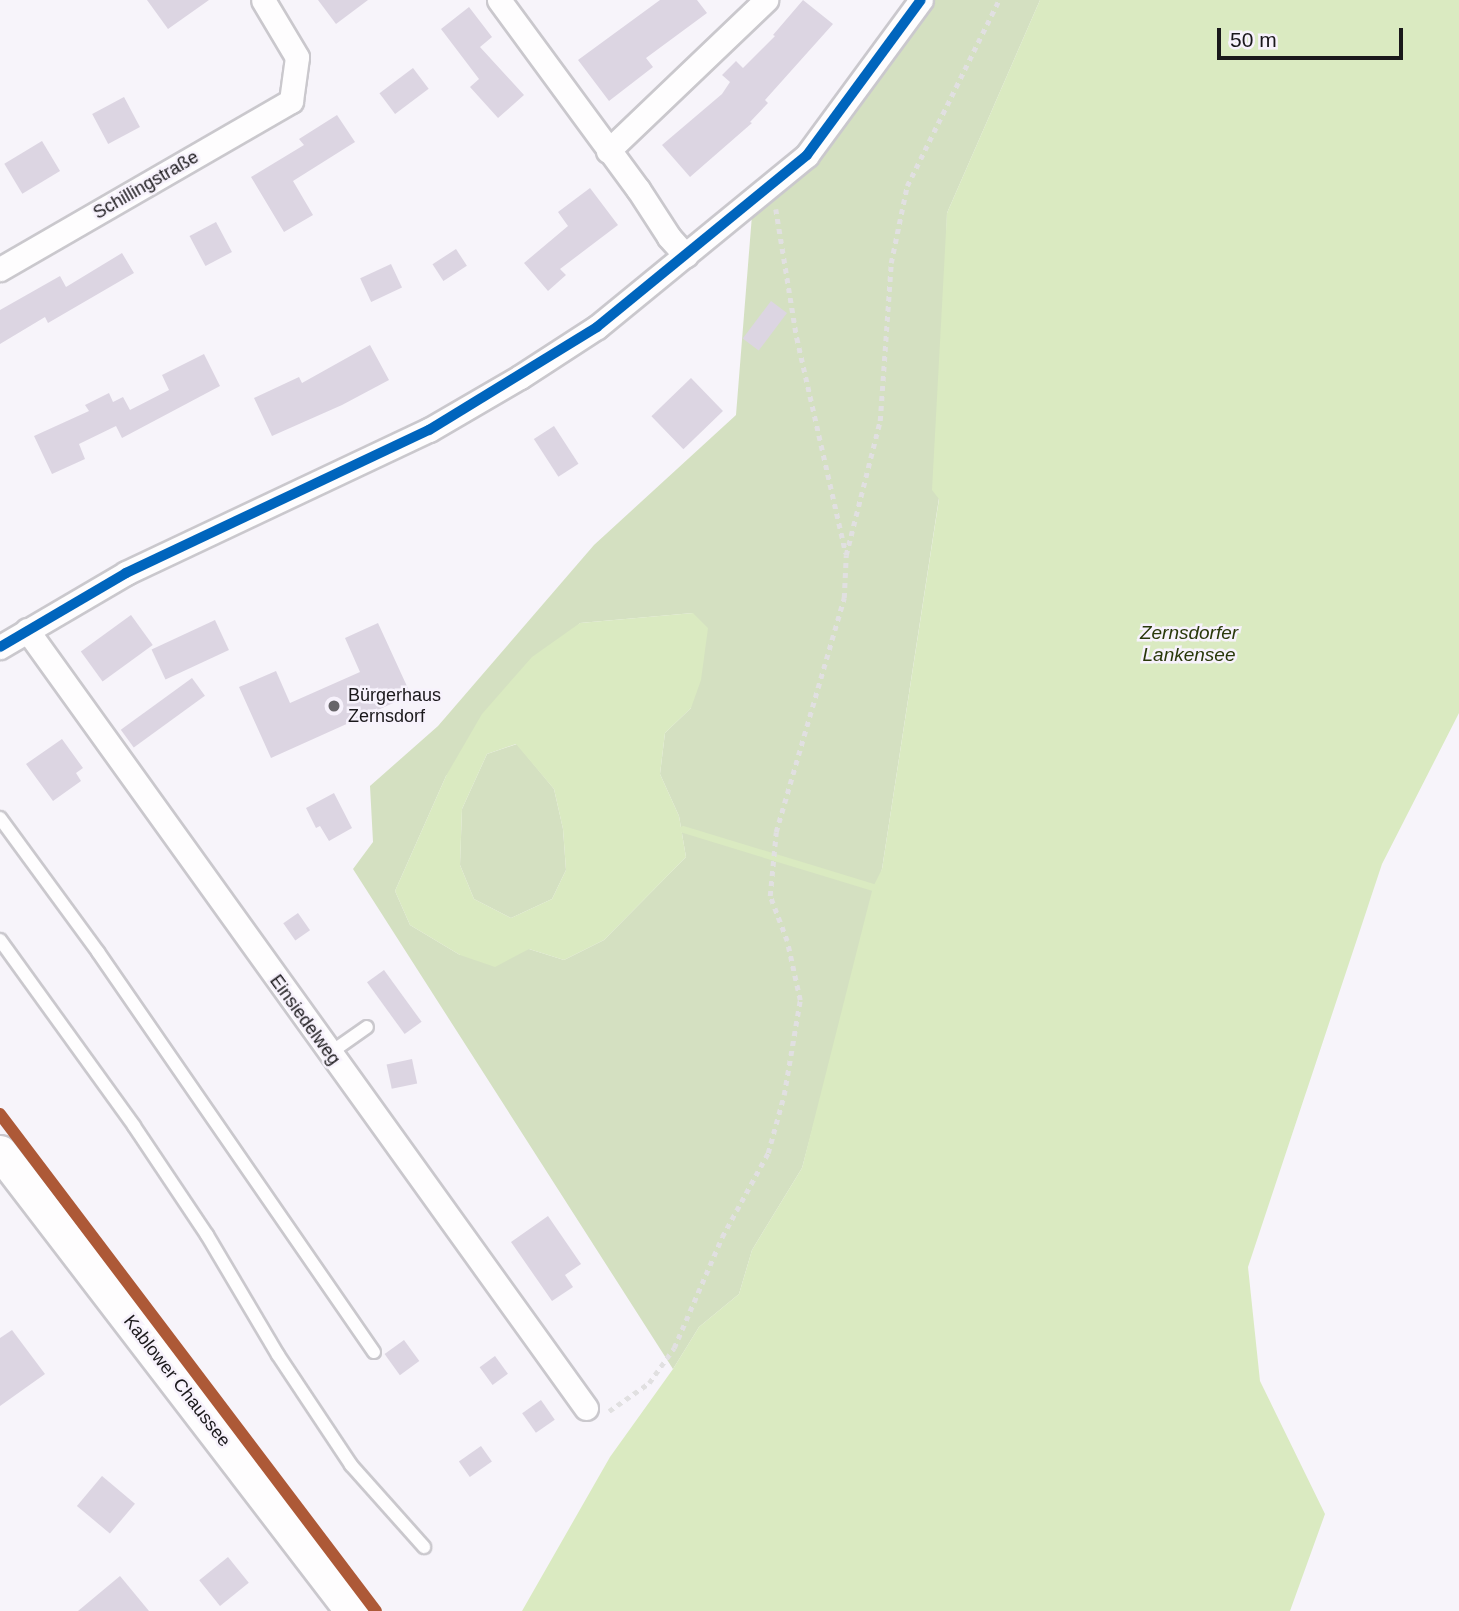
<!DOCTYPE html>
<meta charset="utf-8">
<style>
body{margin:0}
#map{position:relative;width:1459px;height:1611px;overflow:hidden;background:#f7f4fa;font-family:Helvetica,sans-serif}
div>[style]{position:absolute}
.forest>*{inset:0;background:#d4e0c1}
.water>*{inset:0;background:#daeac1}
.stream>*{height:7px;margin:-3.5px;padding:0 3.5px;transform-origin:3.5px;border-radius:3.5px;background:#daeac1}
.building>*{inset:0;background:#dcd5e2;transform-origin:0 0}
.path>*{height:4.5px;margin-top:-2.25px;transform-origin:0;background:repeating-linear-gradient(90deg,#e1e0e1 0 5px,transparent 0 10px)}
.roads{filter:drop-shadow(2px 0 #cac8cd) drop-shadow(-2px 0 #cac8cd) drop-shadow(0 2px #cac8cd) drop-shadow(0 -2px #cac8cd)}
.lane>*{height:12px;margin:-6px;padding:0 6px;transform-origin:6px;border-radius:6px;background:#fefdfe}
.street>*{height:23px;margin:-11.5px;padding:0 11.5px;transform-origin:11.5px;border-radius:11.5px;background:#fefdfe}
.secondary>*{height:33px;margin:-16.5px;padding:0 16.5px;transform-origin:16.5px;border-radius:16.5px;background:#fefdfe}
.bus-1>*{height:10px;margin:-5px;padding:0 5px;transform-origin:5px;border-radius:5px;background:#0065bd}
.rail-1>*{height:12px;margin:-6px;padding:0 6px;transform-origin:6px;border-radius:6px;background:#ad5937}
.dots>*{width:19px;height:19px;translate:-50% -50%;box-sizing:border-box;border:4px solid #f7f2fc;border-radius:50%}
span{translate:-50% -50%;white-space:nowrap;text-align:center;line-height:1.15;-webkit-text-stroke:5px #f7f2fc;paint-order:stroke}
.street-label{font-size:18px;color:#1a181b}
.poi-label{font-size:18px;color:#1a181b}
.left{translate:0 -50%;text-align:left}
.water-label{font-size:19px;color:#29380a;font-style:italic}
.scale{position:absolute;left:1217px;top:28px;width:186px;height:32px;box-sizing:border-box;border:4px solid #1a181b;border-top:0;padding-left:9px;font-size:21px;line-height:24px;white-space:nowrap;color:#1a181b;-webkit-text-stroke:5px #f7f2fc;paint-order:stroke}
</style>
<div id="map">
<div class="forest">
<i style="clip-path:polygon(evenodd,934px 0,1040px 0,947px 213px,939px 498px,882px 869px,802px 1168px,752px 1250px,739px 1294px,699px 1327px,673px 1369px,353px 869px,373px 842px,370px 786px,438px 726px,594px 545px,736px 415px,752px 215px,819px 157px,934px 0,693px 613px,691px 708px,665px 733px,660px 774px,679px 816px,686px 857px,604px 940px,564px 960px,529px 949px,460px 955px,410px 925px,395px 891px,446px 776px,580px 623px,693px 613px)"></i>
<i style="clip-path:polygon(517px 744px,554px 789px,563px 829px,566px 870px,552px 899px,511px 918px,474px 899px,460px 865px,462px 809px,487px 754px)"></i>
</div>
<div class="water">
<i style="clip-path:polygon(1040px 0,1459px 0,1459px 713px,1382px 864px,1248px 1267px,1260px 1381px,1325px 1514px,1290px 1611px,522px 1611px,610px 1457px,673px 1369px,699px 1327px,739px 1294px,752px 1250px,802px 1168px,873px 887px,882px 869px,939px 499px,932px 490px,947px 213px)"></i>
<i style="clip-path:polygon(evenodd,693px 613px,708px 628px,701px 680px,691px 708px,665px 733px,660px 774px,679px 816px,686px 857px,604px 940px,564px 960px,529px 949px,495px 967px,460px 955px,410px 925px,395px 891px,446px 776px,482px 714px,532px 657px,580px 623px,693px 613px,516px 744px,554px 789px,563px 829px,566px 870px,552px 899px,511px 918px,474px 899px,460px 865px,462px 809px,487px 754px,516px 744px)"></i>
</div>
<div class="stream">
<i style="left:683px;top:829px;width:199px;rotate:17deg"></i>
</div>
<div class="building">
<i style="clip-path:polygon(147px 0,209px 0,168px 29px)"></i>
<i style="clip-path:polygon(318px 0,368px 0,336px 24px)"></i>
<i style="clip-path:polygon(660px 0,697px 0,707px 13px,646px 58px,653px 67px,609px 101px,578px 60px)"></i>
<i style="clip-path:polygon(803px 0,833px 24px,765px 100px,768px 103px,750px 122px,752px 123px,690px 177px,662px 145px,722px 94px,730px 82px,722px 75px,736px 61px,743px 68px,775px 36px,773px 35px)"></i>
<i style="clip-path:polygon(469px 7px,492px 37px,480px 47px,524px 95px,498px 118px,470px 87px,479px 79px,441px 29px)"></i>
<i style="left:413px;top:68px;width:26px;height:42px;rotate:53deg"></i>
<i style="left:124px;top:97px;width:34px;height:36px;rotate:62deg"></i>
<i style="clip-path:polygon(337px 115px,355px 142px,293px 181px,313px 215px,284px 232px,251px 177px,304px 145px,299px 139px)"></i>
<i style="left:42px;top:141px;width:35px;height:44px;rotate:59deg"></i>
<i style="clip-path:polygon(590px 188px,618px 225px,560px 269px,566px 275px,548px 291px,524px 263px,568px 226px,558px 212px)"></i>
<i style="left:216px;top:222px;width:34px;height:30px;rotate:62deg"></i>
<i style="left:456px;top:249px;width:20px;height:28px;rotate:57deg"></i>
<i style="clip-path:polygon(122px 253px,134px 273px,48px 323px,45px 317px,0 344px,0 310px,60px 276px,66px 287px)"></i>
<i style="left:391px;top:264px;width:26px;height:34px;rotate:65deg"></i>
<i style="left:771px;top:301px;width:20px;height:47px;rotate:37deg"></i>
<i style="clip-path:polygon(370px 345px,389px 380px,342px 405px,272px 436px,254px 398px,299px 377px,302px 383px)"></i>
<i style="clip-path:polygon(204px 354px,220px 386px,122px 438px,116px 426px,79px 444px,85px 459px,52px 474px,34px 436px,89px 411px,85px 405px,109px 393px,113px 402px,123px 397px,130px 410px,169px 390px,162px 375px)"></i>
<i style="left:691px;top:378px;width:46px;height:55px;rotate:46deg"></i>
<i style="left:554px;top:426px;width:45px;height:24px;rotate:57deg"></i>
<i style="left:131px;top:615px;width:37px;height:62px;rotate:54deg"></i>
<i style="left:215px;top:620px;width:33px;height:70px;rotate:65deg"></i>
<i style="clip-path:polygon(378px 623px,411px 695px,271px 758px,239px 687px,276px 671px,290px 703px,360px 672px,345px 638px)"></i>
<i style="left:192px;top:678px;width:22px;height:88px;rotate:54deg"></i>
<i style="clip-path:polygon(62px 739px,83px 768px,76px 773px,81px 781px,53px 801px,26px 764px)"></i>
<i style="clip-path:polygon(334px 793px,352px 828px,329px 841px,320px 826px,316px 828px,306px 808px)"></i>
<i style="left:298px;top:913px;width:21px;height:18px;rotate:55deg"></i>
<i style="left:384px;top:970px;width:64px;height:21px;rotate:54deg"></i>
<i style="left:412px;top:1059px;width:25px;height:26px;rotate:78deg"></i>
<i style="clip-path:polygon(548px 1216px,581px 1264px,565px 1275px,573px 1287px,552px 1301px,511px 1242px)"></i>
<i style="clip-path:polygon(12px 1330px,45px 1374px,0 1406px,0 1338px)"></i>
<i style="left:404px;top:1340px;width:26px;height:24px;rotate:54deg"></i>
<i style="left:495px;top:1356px;width:22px;height:19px;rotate:54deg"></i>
<i style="left:541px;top:1400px;width:24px;height:23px;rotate:55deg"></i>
<i style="left:481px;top:1446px;width:19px;height:27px;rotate:55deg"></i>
<i style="left:102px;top:1476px;width:43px;height:39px;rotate:40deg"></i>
<i style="left:228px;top:1557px;width:33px;height:37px;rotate:51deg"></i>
<i style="clip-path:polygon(120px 1576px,149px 1611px,78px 1611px)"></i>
</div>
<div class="path">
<i style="left:776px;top:209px;width:131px;rotate:80.8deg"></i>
<i style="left:797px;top:338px;width:221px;rotate:77.2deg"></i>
<i style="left:609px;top:1411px;width:49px;rotate:-35deg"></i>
<i style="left:649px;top:1383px;width:43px;rotate:-54.5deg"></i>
<i style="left:674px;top:1348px;width:121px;rotate:-66.6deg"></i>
<i style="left:722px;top:1237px;width:96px;rotate:-61.3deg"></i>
<i style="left:768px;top:1153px;width:60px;rotate:-74.6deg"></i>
<i style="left:784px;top:1095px;width:96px;rotate:-80.4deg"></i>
<i style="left:800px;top:1000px;width:60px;rotate:-102.4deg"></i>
<i style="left:787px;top:941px;width:48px;rotate:-110.7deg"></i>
<i style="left:770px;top:896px;width:64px;rotate:-84.6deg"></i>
<i style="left:776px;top:832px;width:244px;rotate:-73.8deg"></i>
<i style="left:844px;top:598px;width:43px;rotate:-87.3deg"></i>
<i style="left:846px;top:555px;width:138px;rotate:-75.8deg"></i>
<i style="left:880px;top:421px;width:158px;rotate:-86deg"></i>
<i style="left:891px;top:263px;width:79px;rotate:-78.3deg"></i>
<i style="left:907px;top:186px;width:208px;rotate:-63.7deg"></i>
</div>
<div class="roads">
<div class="lane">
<i style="left:0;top:818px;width:166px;rotate:53.8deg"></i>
<i style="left:98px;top:952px;width:486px;rotate:55.4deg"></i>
<i style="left:0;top:940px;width:229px;rotate:54.2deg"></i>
<i style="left:134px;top:1126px;width:131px;rotate:56.2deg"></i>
<i style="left:207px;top:1235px;width:139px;rotate:59.4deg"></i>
<i style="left:278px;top:1355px;width:132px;rotate:56.4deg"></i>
<i style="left:351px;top:1465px;width:110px;rotate:48.3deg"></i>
<i style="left:330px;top:1053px;width:45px;rotate:-35.1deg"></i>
</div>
<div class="street">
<i style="left:499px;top:0;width:235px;rotate:53.7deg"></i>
<i style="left:638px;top:189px;width:57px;rotate:57.1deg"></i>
<i style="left:669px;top:237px;width:25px;rotate:48deg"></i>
<i style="left:608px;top:151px;width:219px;rotate:-43.7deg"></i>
<i style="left:0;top:269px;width:336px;rotate:-30deg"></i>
<i style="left:291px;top:101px;width:44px;rotate:-82.2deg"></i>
<i style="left:297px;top:57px;width:66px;rotate:-120.8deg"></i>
<i style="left:27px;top:630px;width:958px;rotate:54.3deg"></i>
<i style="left:0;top:647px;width:146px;rotate:-30.4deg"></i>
<i style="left:126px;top:573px;width:335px;rotate:-25.3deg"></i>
<i style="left:429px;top:430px;width:105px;rotate:-30.2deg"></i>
<i style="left:520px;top:377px;width:92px;rotate:-33deg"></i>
<i style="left:597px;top:327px;width:271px;rotate:-39.3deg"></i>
<i style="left:807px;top:155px;width:192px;rotate:-53.7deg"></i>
</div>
<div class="secondary">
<i style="left:0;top:1152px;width:578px;rotate:52.52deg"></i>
</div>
</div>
<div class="bus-1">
<i style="left:0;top:647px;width:146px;rotate:-30.4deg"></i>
<i style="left:126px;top:573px;width:335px;rotate:-25.3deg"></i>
<i style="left:429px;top:430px;width:197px;rotate:-31.5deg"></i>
<i style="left:597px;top:327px;width:271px;rotate:-39.3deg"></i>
<i style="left:807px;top:155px;width:192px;rotate:-53.7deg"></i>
</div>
<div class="rail-1">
<i style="left:0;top:1114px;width:623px;rotate:52.89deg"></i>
</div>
<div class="dots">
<i style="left:334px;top:706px;background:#676569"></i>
</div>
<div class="street-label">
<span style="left:146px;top:185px;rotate:-30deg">Schillingstraße</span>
<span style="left:305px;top:1020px;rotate:54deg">Einsiedelweg</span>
<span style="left:177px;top:1381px;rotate:52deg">Kablower Chaussee</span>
</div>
<div class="poi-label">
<span class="left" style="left:348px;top:706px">Bürgerhaus<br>Zernsdorf</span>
</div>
<div class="water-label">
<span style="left:1189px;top:644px">Zernsdorfer<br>Lankensee</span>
</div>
<div class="scale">50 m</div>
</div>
